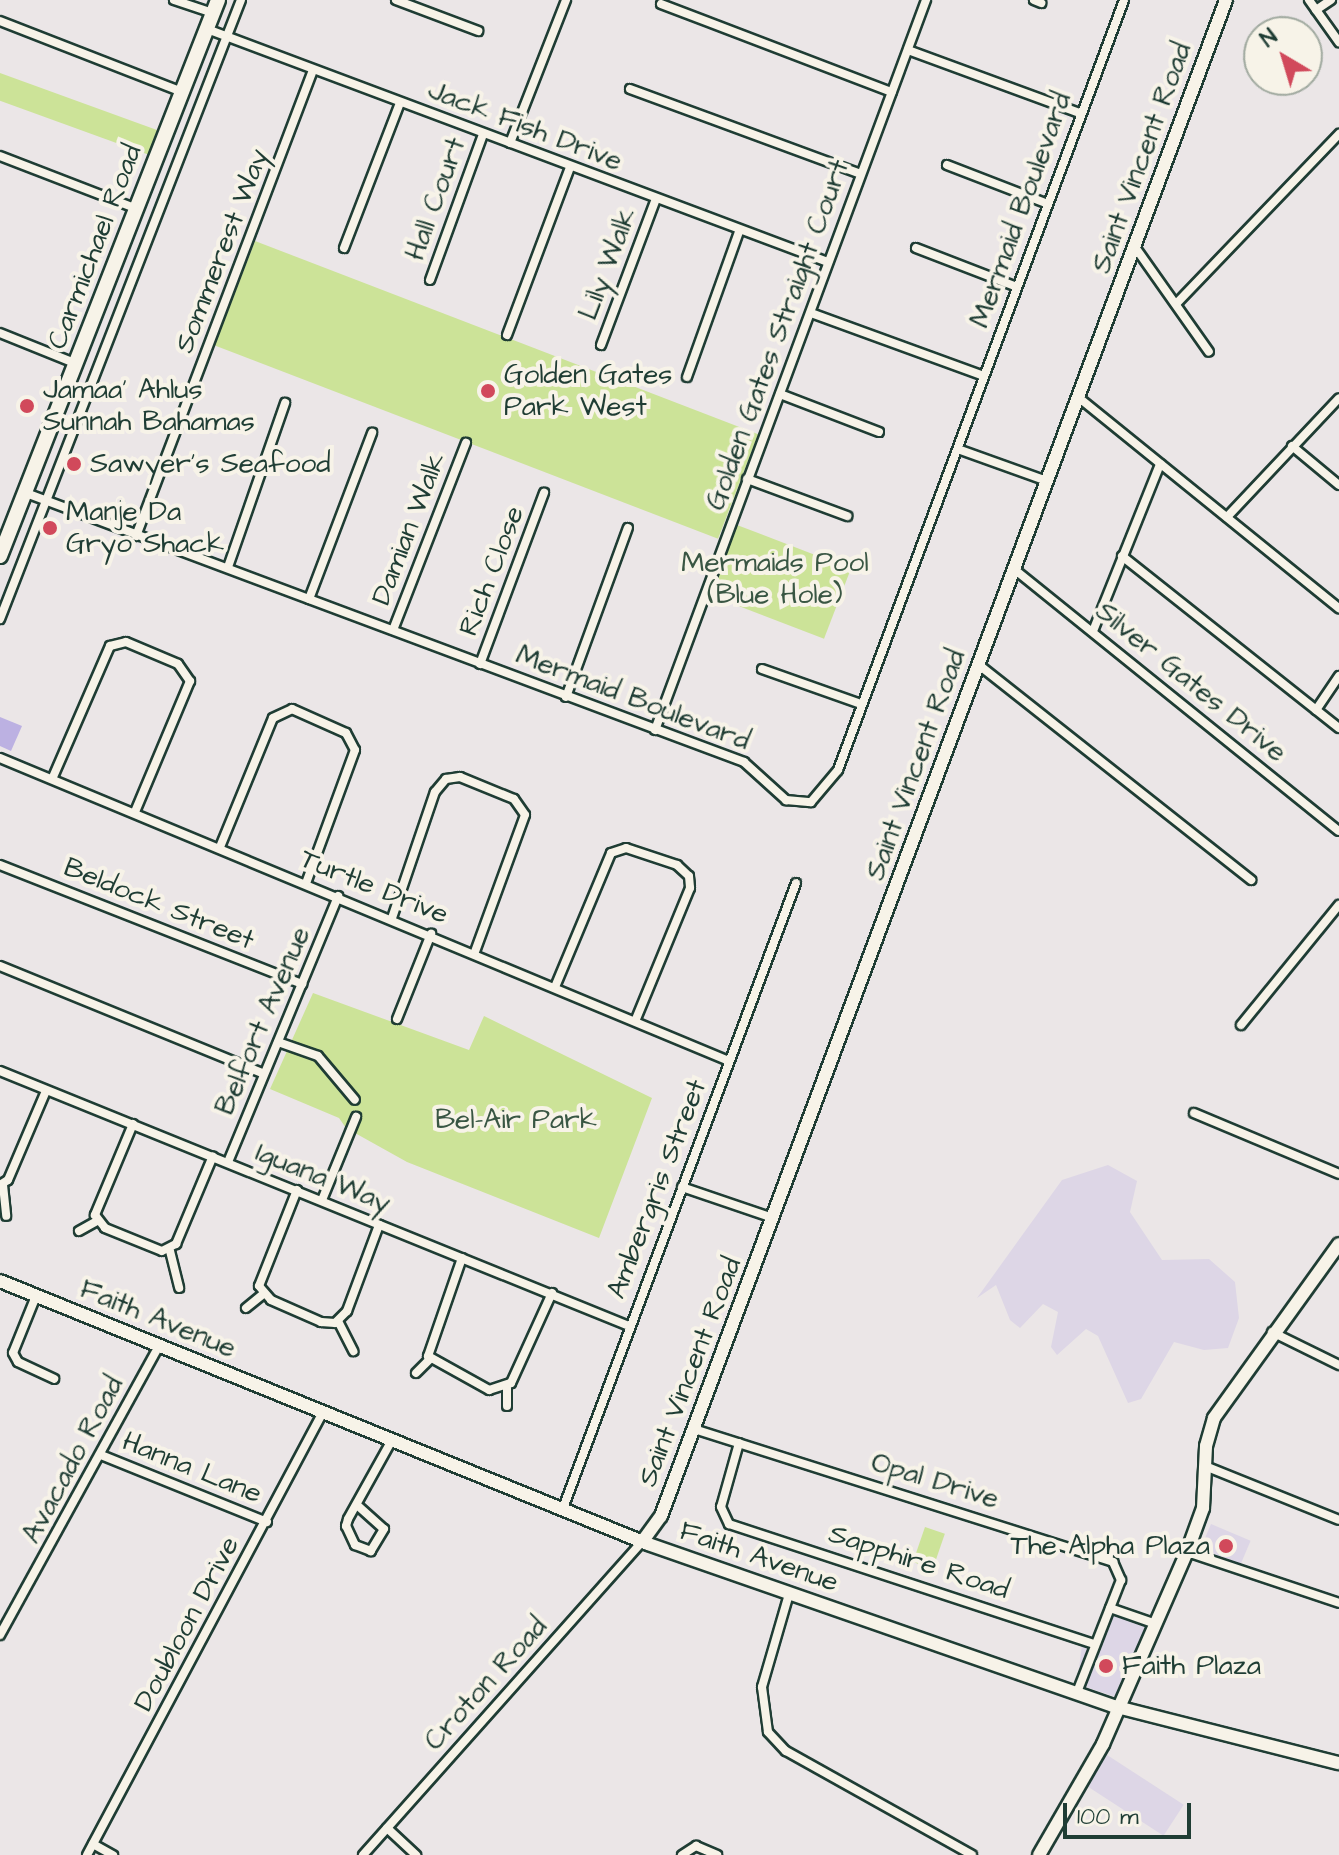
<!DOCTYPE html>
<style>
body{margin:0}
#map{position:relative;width:1339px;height:1855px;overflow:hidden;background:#ebe6e7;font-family:"Architects Daughter",sans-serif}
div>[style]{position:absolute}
.built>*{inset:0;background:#ddd6e6;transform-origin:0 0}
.green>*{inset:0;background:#cce398;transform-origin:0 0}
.building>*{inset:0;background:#bcb1e2}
.roads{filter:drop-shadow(2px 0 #1f3d34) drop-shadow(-2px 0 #1f3d34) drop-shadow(0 2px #1f3d34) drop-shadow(0 -2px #1f3d34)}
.street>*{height:8px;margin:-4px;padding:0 4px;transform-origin:4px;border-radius:4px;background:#f7f3e8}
.secondary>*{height:12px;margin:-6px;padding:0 6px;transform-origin:6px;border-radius:6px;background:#f7f3e8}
.primary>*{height:14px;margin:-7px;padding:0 7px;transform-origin:7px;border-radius:7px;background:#f7f3e8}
.dots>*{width:22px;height:22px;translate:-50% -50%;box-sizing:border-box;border:4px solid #f7f3e8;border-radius:50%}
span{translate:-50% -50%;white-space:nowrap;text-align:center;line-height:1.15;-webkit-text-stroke:8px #f7f3e8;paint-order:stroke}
.street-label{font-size:28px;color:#1f3d34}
.poi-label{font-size:28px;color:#1f3d34}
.left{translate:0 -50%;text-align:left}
.right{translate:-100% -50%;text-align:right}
.park-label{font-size:28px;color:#395643}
.north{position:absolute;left:1243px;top:16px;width:80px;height:80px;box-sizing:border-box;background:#f7f3e8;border:2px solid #a1aaa0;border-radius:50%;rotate:322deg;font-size:22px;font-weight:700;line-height:32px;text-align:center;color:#1f3d34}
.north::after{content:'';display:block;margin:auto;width:28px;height:36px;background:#d1495b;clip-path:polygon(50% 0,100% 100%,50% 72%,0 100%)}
.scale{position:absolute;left:1063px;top:1803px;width:128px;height:36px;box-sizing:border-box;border:4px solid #1f3d34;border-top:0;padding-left:10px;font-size:24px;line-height:28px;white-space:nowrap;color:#1f3d34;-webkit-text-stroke:6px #f7f3e8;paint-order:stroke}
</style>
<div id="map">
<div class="built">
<i style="clip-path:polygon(1108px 1165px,1137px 1181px,1130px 1212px,1162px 1260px,1209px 1259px,1235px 1282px,1239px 1318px,1228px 1348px,1204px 1350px,1174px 1342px,1141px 1399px,1128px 1403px,1098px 1336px,1086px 1329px,1057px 1355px,1051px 1347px,1058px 1312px,1043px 1304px,1020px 1328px,1010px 1320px,996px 1285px,977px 1298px,1062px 1180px)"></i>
<i style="left:1211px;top:1524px;width:43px;height:29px;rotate:23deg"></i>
<i style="clip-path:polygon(1112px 1615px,1150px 1629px,1119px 1698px,1077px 1684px,1082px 1645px,1096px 1649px)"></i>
<i style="left:1104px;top:1753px;width:95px;height:37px;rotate:33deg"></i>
</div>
<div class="green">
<i style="left:0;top:73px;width:167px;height:26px;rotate:20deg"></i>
<i style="left:255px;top:241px;width:539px;height:112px;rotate:21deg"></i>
<i style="left:737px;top:525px;width:122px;height:75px;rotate:21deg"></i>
<i style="clip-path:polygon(313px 993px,469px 1050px,484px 1016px,652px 1098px,599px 1238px,407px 1162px,346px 1128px,339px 1118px,270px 1089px)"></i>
<i style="left:925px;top:1527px;width:21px;height:37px;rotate:19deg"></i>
</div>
<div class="building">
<i style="clip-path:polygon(0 717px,22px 726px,11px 751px,0 746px)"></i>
</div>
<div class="roads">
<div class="street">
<i style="left:174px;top:0;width:41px;rotate:18.4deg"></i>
<i style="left:396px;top:0;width:88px;rotate:20.7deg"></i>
<i style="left:1034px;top:0;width:8px;rotate:23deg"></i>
<i style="left:1309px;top:0;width:52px;rotate:54.5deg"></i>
<i style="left:661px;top:4px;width:247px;rotate:20.9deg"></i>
<i style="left:1316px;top:10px;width:18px;rotate:-34deg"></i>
<i style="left:0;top:21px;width:195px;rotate:21.3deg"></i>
<i style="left:207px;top:29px;width:663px;rotate:20.57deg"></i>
<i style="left:908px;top:50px;width:182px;rotate:20.2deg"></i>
<i style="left:630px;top:89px;width:246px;rotate:20.2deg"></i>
<i style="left:510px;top:143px;width:154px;rotate:-68.6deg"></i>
<i style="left:0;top:156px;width:147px;rotate:21.1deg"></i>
<i style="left:947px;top:165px;width:108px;rotate:21.1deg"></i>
<i style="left:1135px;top:247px;width:128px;rotate:54.8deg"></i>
<i style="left:344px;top:248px;width:155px;rotate:-68.9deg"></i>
<i style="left:916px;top:248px;width:108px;rotate:21.1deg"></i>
<i style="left:430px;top:280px;width:155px;rotate:-70deg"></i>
<i style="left:1176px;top:304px;width:236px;rotate:-46.2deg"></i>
<i style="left:811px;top:313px;width:184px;rotate:20deg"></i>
<i style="left:0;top:333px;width:83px;rotate:21.9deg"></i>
<i style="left:507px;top:335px;width:179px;rotate:-69.4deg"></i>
<i style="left:601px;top:345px;width:156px;rotate:-69.4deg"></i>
<i style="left:687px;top:377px;width:154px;rotate:-70.3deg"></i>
<i style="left:780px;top:394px;width:106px;rotate:21deg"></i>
<i style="left:1078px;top:397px;width:336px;rotate:39deg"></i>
<i style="left:1292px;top:446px;width:61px;rotate:39.7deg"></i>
<i style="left:958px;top:449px;width:95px;rotate:19.8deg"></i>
<i style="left:747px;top:479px;width:107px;rotate:20.3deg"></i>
<i style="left:26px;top:493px;width:767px;rotate:20.54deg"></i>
<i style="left:744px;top:762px;width:57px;rotate:42.1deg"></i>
<i style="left:786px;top:800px;width:25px;rotate:5deg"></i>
<i style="left:811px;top:802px;width:42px;rotate:-49.8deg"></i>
<i style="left:838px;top:770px;width:821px;rotate:-69.62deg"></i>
<i style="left:1227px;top:517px;width:163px;rotate:-46.7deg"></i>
<i style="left:136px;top:536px;width:498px;rotate:-69.2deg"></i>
<i style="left:1122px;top:556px;width:277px;rotate:38.4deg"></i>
<i style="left:228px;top:567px;width:174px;rotate:-70.8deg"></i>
<i style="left:1014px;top:569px;width:417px;rotate:38.9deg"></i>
<i style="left:309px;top:599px;width:178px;rotate:-69.2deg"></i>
<i style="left:0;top:619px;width:664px;rotate:-68.73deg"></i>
<i style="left:393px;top:630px;width:201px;rotate:-68.7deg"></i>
<i style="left:1093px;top:631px;width:180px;rotate:-68.1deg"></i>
<i style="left:480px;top:664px;width:183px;rotate:-69.5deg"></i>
<i style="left:979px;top:665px;width:347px;rotate:38.3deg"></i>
<i style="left:762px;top:669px;width:105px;rotate:19.5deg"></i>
<i style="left:566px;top:697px;width:180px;rotate:-69.9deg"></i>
<i style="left:1316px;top:710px;width:41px;rotate:-55.9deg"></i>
<i style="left:655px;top:730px;width:779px;rotate:-69.63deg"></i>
<i style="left:0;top:758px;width:789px;rotate:22.57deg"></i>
<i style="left:53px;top:777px;width:143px;rotate:-66.5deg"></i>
<i style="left:110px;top:646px;width:16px;rotate:-14deg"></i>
<i style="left:126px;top:642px;width:56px;rotate:22.9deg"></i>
<i style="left:178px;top:664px;width:21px;rotate:55deg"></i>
<i style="left:190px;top:681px;width:142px;rotate:112.8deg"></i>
<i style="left:220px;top:847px;width:139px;rotate:-67.7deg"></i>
<i style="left:273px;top:718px;width:21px;rotate:-25deg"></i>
<i style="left:292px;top:709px;width:59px;rotate:24deg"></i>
<i style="left:346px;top:733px;width:19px;rotate:62deg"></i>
<i style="left:355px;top:750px;width:142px;rotate:110.2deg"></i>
<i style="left:0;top:865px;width:325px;rotate:21.5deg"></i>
<i style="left:392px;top:918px;width:133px;rotate:-71.2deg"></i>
<i style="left:435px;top:792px;width:17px;rotate:-50deg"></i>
<i style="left:446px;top:779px;width:14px;rotate:-8deg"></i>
<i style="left:460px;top:777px;width:58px;rotate:22.2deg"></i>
<i style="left:514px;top:799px;width:19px;rotate:55deg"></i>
<i style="left:525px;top:815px;width:146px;rotate:110.1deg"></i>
<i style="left:0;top:966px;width:285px;rotate:22.2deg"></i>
<i style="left:555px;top:987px;width:145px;rotate:-67.3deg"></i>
<i style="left:611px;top:853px;width:16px;rotate:-18deg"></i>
<i style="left:626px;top:848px;width:54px;rotate:18.4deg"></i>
<i style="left:677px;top:865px;width:16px;rotate:43deg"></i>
<i style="left:689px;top:876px;width:12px;rotate:85deg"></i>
<i style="left:690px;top:888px;width:142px;rotate:112.4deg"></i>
<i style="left:397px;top:1019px;width:92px;rotate:-68.2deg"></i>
<i style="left:1241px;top:1025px;width:155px;rotate:-50.8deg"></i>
<i style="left:278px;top:1042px;width:42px;rotate:19.3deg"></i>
<i style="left:318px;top:1056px;width:57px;rotate:49.9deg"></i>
<i style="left:0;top:1071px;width:679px;rotate:22.07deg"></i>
<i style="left:1194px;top:1113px;width:157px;rotate:22.8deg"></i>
<i style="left:133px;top:1124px;width:99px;rotate:112.7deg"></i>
<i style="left:95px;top:1215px;width:16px;rotate:52deg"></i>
<i style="left:105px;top:1228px;width:61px;rotate:22deg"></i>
<i style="left:162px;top:1251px;width:16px;rotate:-27deg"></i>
<i style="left:176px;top:1244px;width:95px;rotate:-67.2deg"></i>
<i style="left:228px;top:1162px;width:288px;rotate:-67.5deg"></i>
<i style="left:0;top:1185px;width:9px;rotate:-32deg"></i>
<i style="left:8px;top:1180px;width:97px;rotate:-66.9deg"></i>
<i style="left:3px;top:1185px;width:31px;rotate:84deg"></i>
<i style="left:682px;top:1187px;width:96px;rotate:18.8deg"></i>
<i style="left:297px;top:1190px;width:103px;rotate:111.6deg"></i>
<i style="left:259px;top:1286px;width:18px;rotate:49deg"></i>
<i style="left:271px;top:1300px;width:55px;rotate:23.7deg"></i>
<i style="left:321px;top:1322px;width:14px;rotate:4deg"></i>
<i style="left:335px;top:1323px;width:17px;rotate:-45deg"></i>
<i style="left:347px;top:1311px;width:92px;rotate:-69.6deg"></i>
<i style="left:322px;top:1200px;width:90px;rotate:-67.7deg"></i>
<i style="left:79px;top:1231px;width:21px;rotate:-29deg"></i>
<i style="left:170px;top:1251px;width:38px;rotate:76deg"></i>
<i style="left:462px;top:1258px;width:104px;rotate:109.1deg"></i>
<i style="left:428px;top:1356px;width:70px;rotate:29.1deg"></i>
<i style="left:489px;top:1390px;width:23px;rotate:-18deg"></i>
<i style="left:511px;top:1383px;width:99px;rotate:-65.5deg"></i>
<i style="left:36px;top:1296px;width:61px;rotate:112deg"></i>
<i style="left:13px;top:1353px;width:10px;rotate:61deg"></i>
<i style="left:18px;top:1362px;width:40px;rotate:25deg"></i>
<i style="left:246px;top:1308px;width:22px;rotate:-39deg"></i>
<i style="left:338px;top:1321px;width:34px;rotate:63deg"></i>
<i style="left:1272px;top:1332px;width:75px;rotate:26.2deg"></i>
<i style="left:416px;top:1373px;width:20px;rotate:-45deg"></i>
<i style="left:507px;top:1406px;width:18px;rotate:-90deg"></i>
<i style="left:694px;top:1429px;width:440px;rotate:17.6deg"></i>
<i style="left:1113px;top:1562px;width:20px;rotate:66deg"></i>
<i style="left:1121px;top:1580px;width:120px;rotate:111.4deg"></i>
<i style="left:739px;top:1443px;width:66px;rotate:105.7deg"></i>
<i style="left:721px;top:1507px;width:19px;rotate:65deg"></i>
<i style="left:729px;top:1524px;width:385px;rotate:18.2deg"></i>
<i style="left:101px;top:1455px;width:179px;rotate:22deg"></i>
<i style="left:1205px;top:1466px;width:144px;rotate:21.9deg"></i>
<i style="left:357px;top:1505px;width:36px;rotate:42deg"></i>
<i style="left:384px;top:1529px;width:26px;rotate:121deg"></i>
<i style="left:371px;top:1551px;width:17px;rotate:-159deg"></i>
<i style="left:355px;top:1545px;width:21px;rotate:-115deg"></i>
<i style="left:346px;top:1526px;width:7px;rotate:-74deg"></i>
<i style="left:348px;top:1519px;width:90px;rotate:-60.9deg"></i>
<i style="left:562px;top:1511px;width:670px;rotate:-69.56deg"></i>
<i style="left:1187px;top:1552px;width:160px;rotate:18.5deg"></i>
<i style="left:789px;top:1594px;width:97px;rotate:106.2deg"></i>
<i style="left:762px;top:1687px;width:45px;rotate:82.4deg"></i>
<i style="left:768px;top:1732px;width:26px;rotate:47deg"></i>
<i style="left:786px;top:1751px;width:213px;rotate:29.2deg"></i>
<i style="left:1110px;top:1608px;width:49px;rotate:19.2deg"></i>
<i style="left:0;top:1635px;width:330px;rotate:-61.2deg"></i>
<i style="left:387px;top:1828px;width:40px;rotate:43deg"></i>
<i style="left:93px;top:1844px;width:23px;rotate:29deg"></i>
<i style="left:87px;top:1855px;width:502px;rotate:-61.95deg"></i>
<i style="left:363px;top:1855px;width:419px;rotate:-48.3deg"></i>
<i style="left:682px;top:1855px;width:17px;rotate:-33deg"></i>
<i style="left:696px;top:1846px;width:23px;rotate:23deg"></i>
</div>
<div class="secondary">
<i style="left:0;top:1281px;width:699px;rotate:22.09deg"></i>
<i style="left:648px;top:1544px;width:492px;rotate:19.2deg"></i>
<i style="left:1113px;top:1706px;width:233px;rotate:14.2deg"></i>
<i style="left:642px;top:1542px;width:32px;rotate:-54deg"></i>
<i style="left:661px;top:1516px;width:1618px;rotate:-69.56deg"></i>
<i style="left:1039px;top:1855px;width:128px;rotate:-60deg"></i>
<i style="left:1103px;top:1744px;width:210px;rotate:-66.4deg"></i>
<i style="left:1187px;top:1552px;width:47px;rotate:-70deg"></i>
<i style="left:1203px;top:1508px;width:62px;rotate:-87.2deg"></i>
<i style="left:1206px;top:1446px;width:29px;rotate:-74deg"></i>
<i style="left:1214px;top:1418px;width:214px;rotate:-54.3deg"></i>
</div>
<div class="primary">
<i style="left:0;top:556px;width:597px;rotate:-68.59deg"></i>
</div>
</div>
<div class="dots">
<i style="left:488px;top:391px;background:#d1495b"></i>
<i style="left:27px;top:406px;background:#d1495b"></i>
<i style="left:74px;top:464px;background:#d1495b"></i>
<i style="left:50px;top:528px;background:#d1495b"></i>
<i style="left:1226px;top:1546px;background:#d1495b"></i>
<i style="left:1106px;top:1666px;background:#d1495b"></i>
</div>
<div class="street-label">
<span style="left:525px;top:126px;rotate:21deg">Jack Fish Drive</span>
<span style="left:1142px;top:158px;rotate:-70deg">Saint Vincent Road</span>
<span style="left:436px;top:199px;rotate:-70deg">Hall Court</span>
<span style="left:1021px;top:210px;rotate:-70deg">Mermaid Boulevard</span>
<span style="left:95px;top:247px;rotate:-69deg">Carmichael Road</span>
<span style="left:222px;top:251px;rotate:-69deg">Sommerest Way</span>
<span style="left:608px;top:264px;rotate:-69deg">Lily Walk</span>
<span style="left:778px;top:335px;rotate:-70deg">Golden Gates Straight Court</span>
<span style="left:409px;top:529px;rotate:-69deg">Damian Walk</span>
<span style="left:492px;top:571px;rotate:-69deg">Rich Close</span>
<span style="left:1191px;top:682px;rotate:39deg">Silver Gates Drive</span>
<span style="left:633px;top:698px;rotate:21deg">Mermaid Boulevard</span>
<span style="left:916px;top:765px;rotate:-70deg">Saint Vincent Road</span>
<span style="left:374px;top:887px;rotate:22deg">Turtle Drive</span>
<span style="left:159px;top:904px;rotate:22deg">Beldock Street</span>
<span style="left:263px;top:1021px;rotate:-67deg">Belfort Avenue</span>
<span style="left:323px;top:1178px;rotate:22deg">Iguana Way</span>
<span style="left:657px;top:1189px;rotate:-69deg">Ambergris Street</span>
<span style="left:158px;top:1319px;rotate:22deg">Faith Avenue</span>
<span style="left:690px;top:1372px;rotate:-69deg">Saint Vincent Road</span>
<span style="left:73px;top:1460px;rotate:-62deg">Avacado Road</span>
<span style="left:192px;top:1468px;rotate:22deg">Hanna Lane</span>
<span style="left:935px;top:1481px;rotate:17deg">Opal Drive</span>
<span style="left:759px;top:1557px;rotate:19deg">Faith Avenue</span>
<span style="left:919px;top:1562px;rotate:18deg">Sapphire Road</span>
<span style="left:187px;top:1624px;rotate:-62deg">Doubloon Drive</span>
<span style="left:486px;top:1684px;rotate:-48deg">Croton Road</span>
</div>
<div class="poi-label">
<span class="left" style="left:504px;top:391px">Golden Gates<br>Park West</span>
<span class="left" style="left:43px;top:406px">Jamaa' Ahlus<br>Sunnah Bahamas</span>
<span class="left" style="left:90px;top:464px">Sawyer's Seafood</span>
<span class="left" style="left:66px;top:528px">Manje Da<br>Gryo Shack</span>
<span class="right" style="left:1210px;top:1546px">The Alpha Plaza</span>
<span class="left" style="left:1122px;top:1666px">Faith Plaza</span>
</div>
<div class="park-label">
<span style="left:775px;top:579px">Mermaids Pool<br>(Blue Hole)</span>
<span style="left:516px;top:1120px">Bel-Air Park</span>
</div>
<div class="north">N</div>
<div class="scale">100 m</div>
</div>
